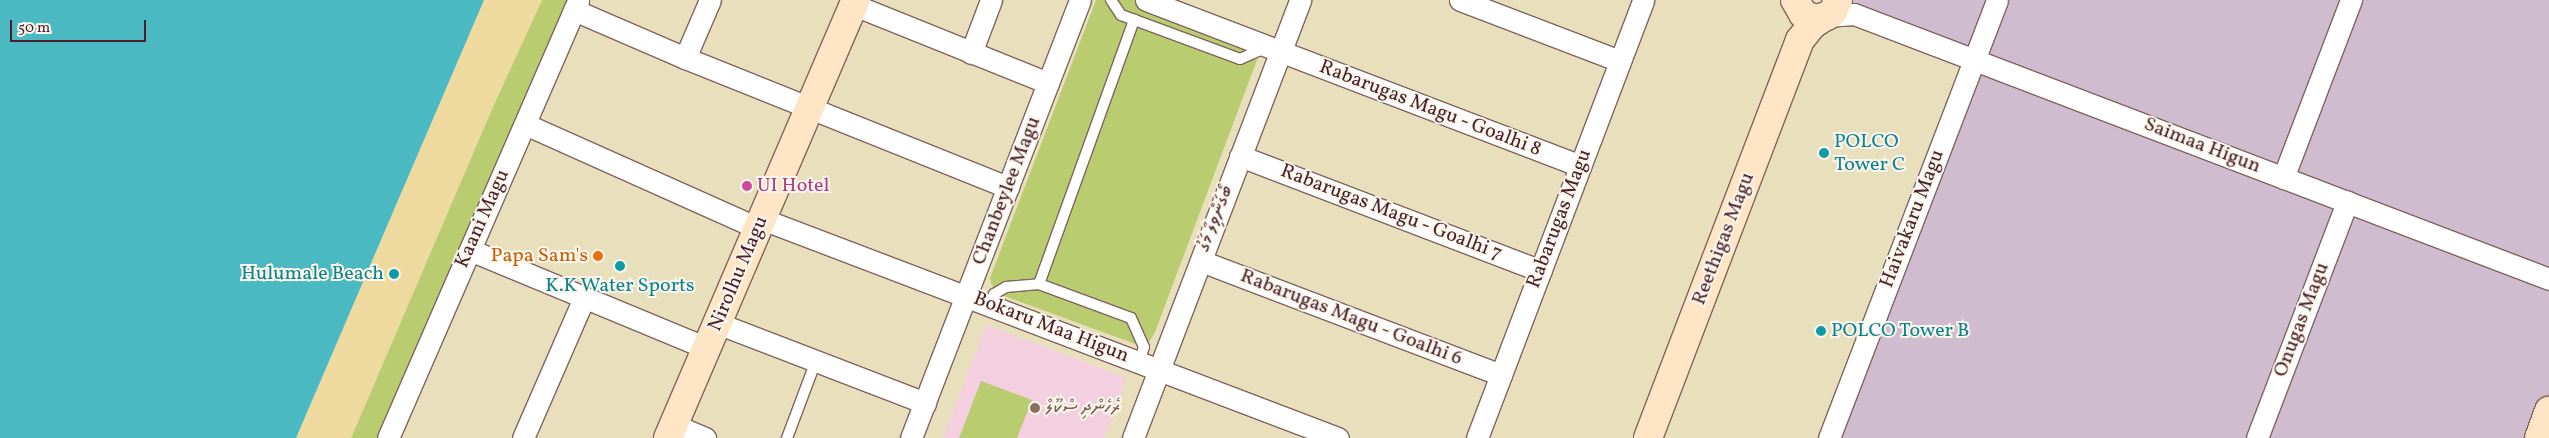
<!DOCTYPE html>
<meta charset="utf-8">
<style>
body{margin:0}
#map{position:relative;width:2549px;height:438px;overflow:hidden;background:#e8e0bc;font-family:Vollkorn,"Noto Sans Thaana",serif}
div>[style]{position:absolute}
.built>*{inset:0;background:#f3cfe0}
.industrial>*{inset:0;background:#cfbdcf}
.green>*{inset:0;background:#b9cc6f}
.sand>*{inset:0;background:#eeda9e}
.water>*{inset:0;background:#4ab9c1}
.roads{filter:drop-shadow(1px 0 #81635e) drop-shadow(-1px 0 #81635e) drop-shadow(0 1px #81635e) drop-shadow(0 -1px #81635e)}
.lane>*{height:10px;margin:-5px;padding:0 5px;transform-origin:5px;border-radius:5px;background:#fff}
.street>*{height:21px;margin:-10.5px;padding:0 10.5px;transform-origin:10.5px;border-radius:10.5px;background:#fff}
.secondary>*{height:28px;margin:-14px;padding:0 14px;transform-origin:14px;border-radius:14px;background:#fde5c5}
.dots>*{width:14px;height:14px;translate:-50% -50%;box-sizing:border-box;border:2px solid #fbf7ec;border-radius:50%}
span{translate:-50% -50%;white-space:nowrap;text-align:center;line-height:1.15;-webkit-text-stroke:4px #fbf7ec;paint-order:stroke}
.street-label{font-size:20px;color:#4a1f2b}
.culture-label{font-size:20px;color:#0d838f}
.left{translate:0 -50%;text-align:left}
.right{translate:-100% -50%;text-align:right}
.hotel-label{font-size:20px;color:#b23c85}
.food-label{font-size:20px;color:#c56008}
.education-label{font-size:20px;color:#785e54}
.scale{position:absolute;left:10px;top:20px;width:136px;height:22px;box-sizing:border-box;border:2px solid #4a1f2b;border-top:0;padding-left:6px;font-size:15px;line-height:18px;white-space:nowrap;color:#4a1f2b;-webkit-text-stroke:4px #fbf7ec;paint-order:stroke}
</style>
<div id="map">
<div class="built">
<i style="clip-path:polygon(986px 325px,1127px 378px,1104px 438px,943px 438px)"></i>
</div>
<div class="industrial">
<i style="clip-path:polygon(1849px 0,2549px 0,2549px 411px,2539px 438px,1829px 438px,1974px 60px,1860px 16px)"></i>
</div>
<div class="green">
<i style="clip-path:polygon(542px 0,579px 0,387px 438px,351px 438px,492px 109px)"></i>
<i style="clip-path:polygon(1096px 0,1134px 0,1247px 44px,1255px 53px,1257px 60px,1155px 332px,1149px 342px,1138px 345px,999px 294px,991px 284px,990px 278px)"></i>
<i style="clip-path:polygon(981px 381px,1032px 400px,1017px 438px,959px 438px)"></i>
</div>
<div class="sand">
<i style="clip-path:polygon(484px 0,542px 0,492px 109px,351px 438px,296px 438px)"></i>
</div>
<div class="water">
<i style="clip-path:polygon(0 0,484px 0,296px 438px,0 438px)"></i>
</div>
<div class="roads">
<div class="lane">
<i style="left:1111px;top:0;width:18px;rotate:56deg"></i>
<i style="left:1121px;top:15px;width:127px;rotate:20.3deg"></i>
<i style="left:1240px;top:59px;width:20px;rotate:-24deg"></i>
<i style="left:1258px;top:51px;width:8px;rotate:-67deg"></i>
<i style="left:1039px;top:284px;width:281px;rotate:-70.2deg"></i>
<i style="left:990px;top:305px;width:12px;rotate:-70deg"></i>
<i style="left:994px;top:294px;width:14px;rotate:-30deg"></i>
<i style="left:1006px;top:287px;width:33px;rotate:-5deg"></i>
<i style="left:1039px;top:284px;width:98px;rotate:20.3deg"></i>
<i style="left:1131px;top:318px;width:32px;rotate:66deg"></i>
<i style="left:1144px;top:347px;width:16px;rotate:108deg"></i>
<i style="left:787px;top:438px;width:82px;rotate:-69.4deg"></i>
</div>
<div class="street">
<i style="left:1146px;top:0;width:465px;rotate:20.9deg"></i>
<i style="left:1460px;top:0;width:171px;rotate:20.9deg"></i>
<i style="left:854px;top:5px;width:209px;rotate:21.9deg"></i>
<i style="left:574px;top:10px;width:121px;rotate:23.4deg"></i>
<i style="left:685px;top:58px;width:348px;rotate:21.8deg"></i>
<i style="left:1827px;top:16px;width:27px;rotate:-4deg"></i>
<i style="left:1854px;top:14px;width:744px;rotate:20.87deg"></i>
<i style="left:971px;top:53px;width:57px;rotate:-69.3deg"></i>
<i style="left:685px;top:58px;width:63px;rotate:-66.7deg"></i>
<i style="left:525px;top:124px;width:255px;rotate:24.1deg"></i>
<i style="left:1240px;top:156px;width:322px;rotate:20.9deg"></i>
<i style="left:2283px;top:178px;width:191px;rotate:-69.1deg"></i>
<i style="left:762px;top:219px;width:616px;rotate:20.82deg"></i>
<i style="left:470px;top:250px;width:256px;rotate:22.5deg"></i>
<i style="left:1201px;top:261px;width:321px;rotate:20.8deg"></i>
<i style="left:717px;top:323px;width:223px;rotate:21deg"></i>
<i style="left:674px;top:425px;width:34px;rotate:23deg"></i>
<i style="left:388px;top:438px;width:477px;rotate:-66.5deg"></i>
<i style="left:523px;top:438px;width:153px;rotate:-66.5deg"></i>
<i style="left:911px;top:438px;width:469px;rotate:-68.9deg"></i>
<i style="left:1133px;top:438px;width:469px;rotate:-69.1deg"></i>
<i style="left:1477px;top:438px;width:468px;rotate:-69.2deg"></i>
<i style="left:1829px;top:438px;width:469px;rotate:-69deg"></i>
<i style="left:2257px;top:438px;width:253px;rotate:-69.1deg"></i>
</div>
<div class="secondary">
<i style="left:1795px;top:0;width:16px;rotate:60deg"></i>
<i style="left:1803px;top:14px;width:13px;rotate:23deg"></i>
<i style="left:1815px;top:19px;width:12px;rotate:-14deg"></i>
<i style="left:1827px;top:16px;width:7px;rotate:-34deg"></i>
<i style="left:1833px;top:12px;width:13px;rotate:-67deg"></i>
<i style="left:668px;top:438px;width:477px;rotate:-66.8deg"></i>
<i style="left:1648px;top:438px;width:426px;rotate:-69.1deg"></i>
<i style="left:1800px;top:40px;width:19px;rotate:-51deg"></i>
<i style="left:1812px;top:25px;width:11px;rotate:-34deg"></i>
<i style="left:2539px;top:438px;width:29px;rotate:-70deg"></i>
</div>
</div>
<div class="dots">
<i style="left:1824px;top:153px;background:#0f9aa8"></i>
<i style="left:747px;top:186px;background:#d1479c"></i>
<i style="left:598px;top:256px;background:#e8710a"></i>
<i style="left:620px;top:266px;background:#0f9aa8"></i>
<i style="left:394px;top:274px;background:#0f9aa8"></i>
<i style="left:1821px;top:331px;background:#0f9aa8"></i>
<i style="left:1035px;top:408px;background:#8d6e63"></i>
</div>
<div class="street-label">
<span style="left:1430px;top:109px;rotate:21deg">Rabarugas Magu - Goalhi 8</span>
<span style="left:2202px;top:146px;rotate:21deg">Saimaa Higun</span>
<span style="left:1007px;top:191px;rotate:-69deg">Chanbeylee Magu</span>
<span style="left:1391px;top:213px;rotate:21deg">Rabarugas Magu - Goalhi 7</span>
<span style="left:483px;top:219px;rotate:-66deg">Kaani Magu</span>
<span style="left:1216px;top:219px;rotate:-69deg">ބޯގަންވިލާ މަގު</span>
<span style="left:1560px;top:219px;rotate:-69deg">Rabarugas Magu</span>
<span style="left:1913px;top:219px;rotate:-69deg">Haivakaru Magu</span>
<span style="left:1724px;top:239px;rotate:-69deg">Reethigas Magu</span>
<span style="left:739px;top:274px;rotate:-67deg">Nirolhu Magu</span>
<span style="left:1351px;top:318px;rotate:21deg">Rabarugas Magu - Goalhi 6</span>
<span style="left:2302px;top:320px;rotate:-69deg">Onugas Magu</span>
<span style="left:1051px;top:328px;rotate:21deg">Bokaru Maa Higun</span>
</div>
<div class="culture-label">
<span class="left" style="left:1834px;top:154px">POLCO<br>Tower C</span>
<span class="right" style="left:384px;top:274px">Hulumale Beach</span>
<span style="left:620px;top:286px">K.K Water Sports</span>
<span class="left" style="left:1831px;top:331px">POLCO Tower B</span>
</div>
<div class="hotel-label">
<span class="left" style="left:757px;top:186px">UI Hotel</span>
</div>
<div class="food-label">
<span class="right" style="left:588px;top:256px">Papa Sam's</span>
</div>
<div class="education-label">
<span class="left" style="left:1045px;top:408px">ރެހެންދި ސްކޫލް</span>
</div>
<div class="scale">50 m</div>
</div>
